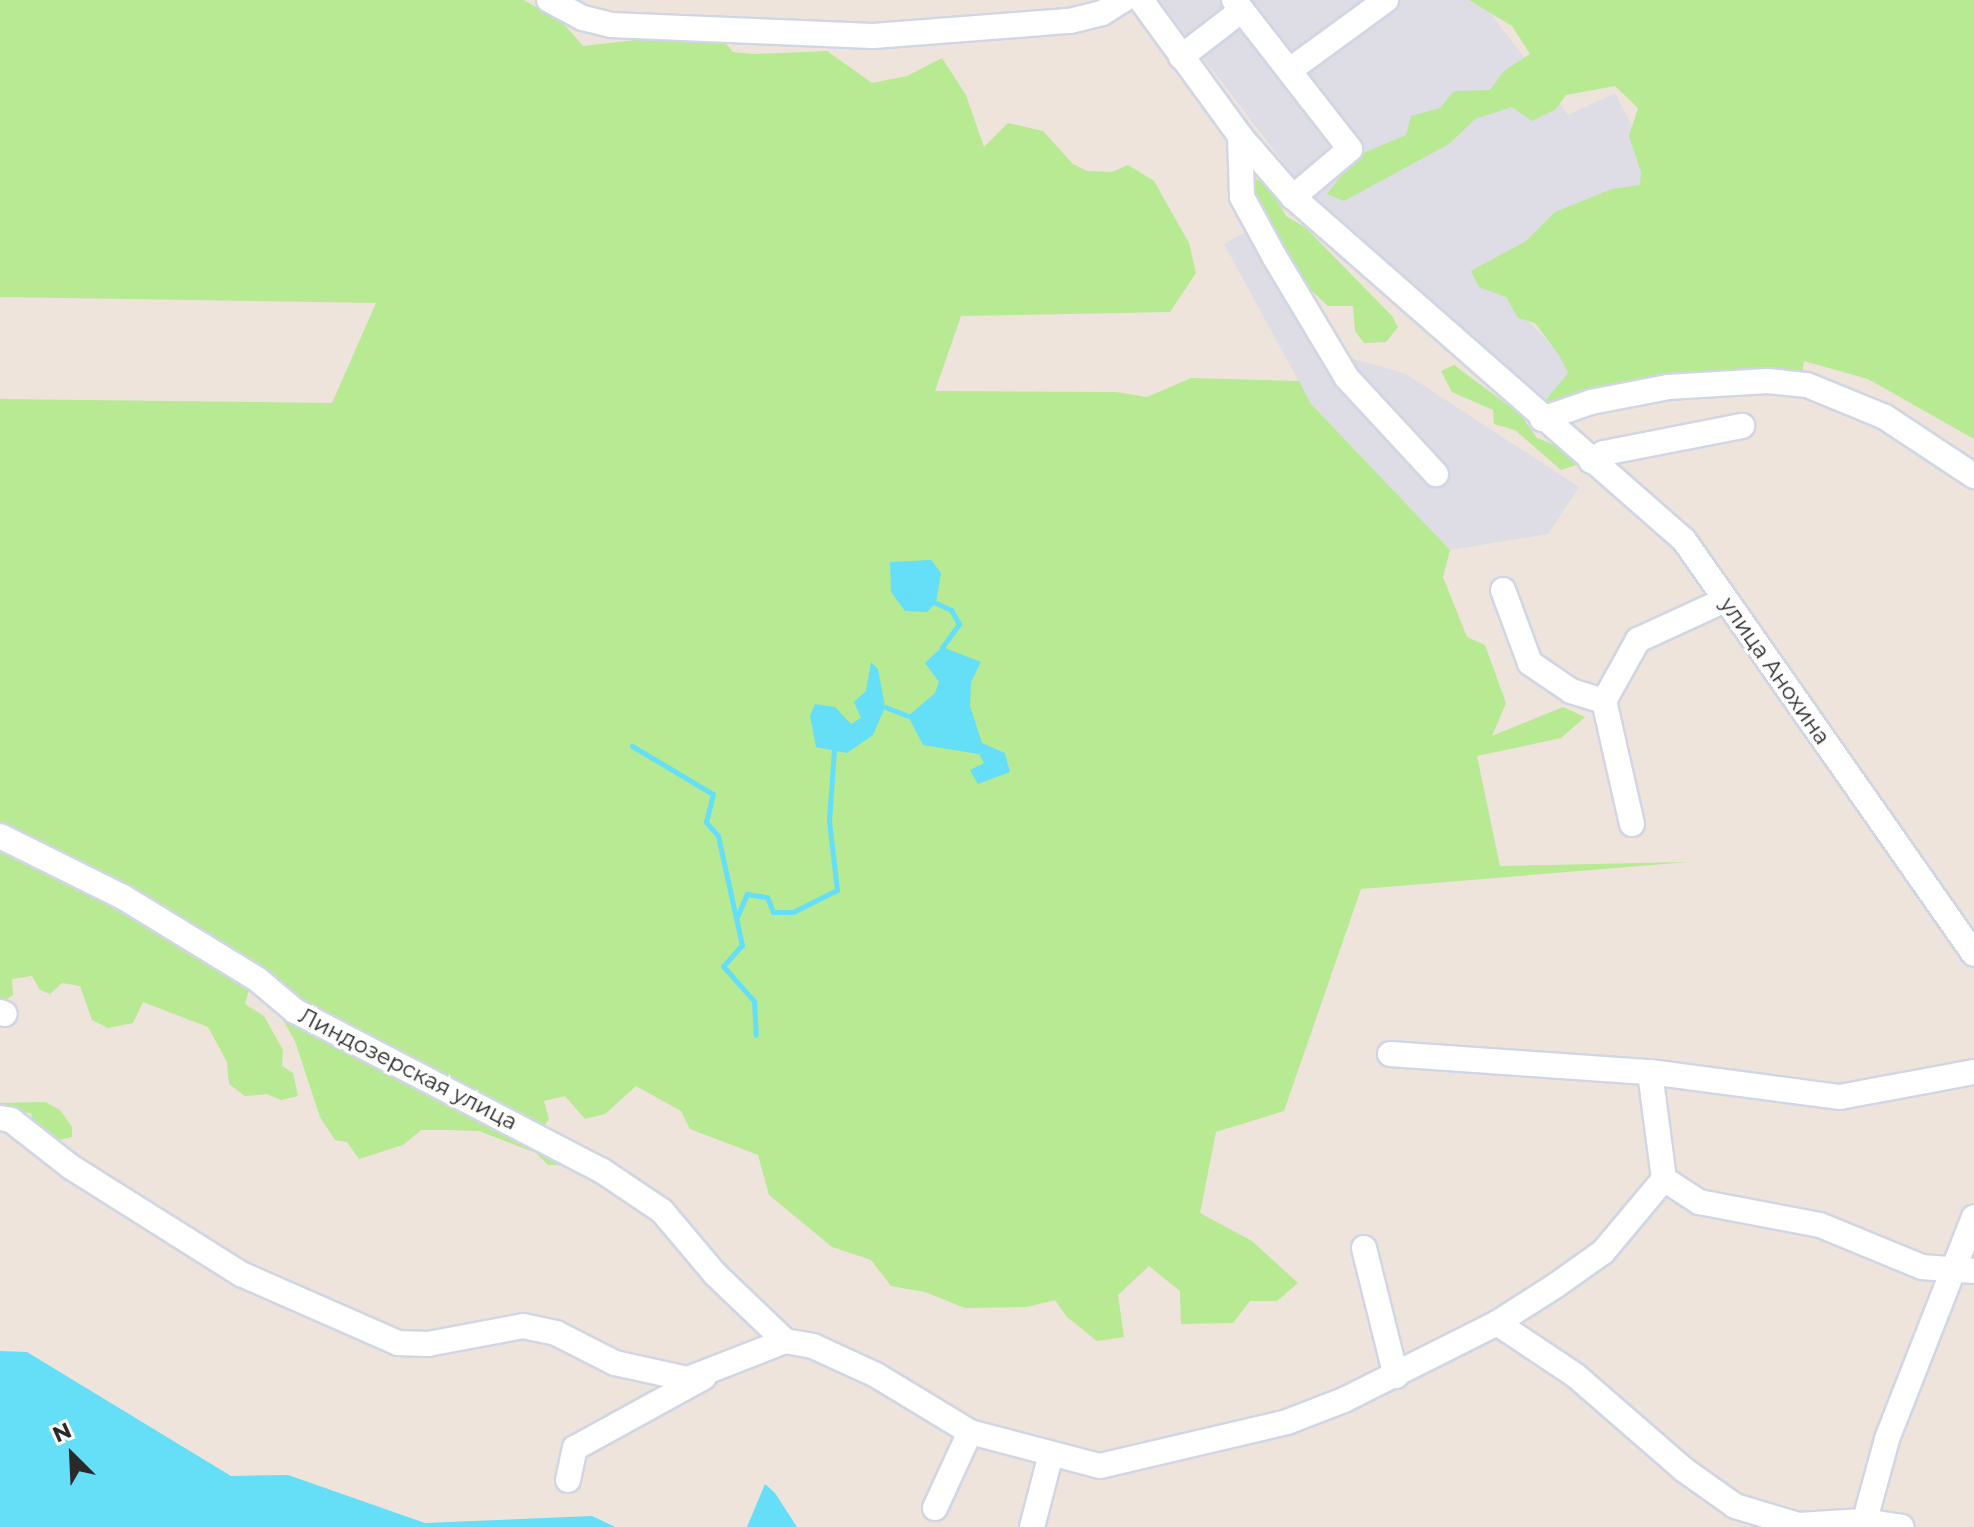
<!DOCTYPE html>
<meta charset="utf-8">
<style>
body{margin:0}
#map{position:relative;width:1974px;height:1527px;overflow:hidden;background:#eee4db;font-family:Montserrat,sans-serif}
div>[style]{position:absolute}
.industrial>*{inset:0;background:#dedce5}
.green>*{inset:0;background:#b8e993}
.water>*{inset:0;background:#65def8}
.stream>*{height:5px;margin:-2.5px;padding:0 2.5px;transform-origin:2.5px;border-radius:2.5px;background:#65def8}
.roads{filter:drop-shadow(2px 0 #d0d6e4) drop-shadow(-2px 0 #d0d6e4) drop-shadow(0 2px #d0d6e4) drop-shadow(0 -2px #d0d6e4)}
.minor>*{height:24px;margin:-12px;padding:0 12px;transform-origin:12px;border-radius:12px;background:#fff}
span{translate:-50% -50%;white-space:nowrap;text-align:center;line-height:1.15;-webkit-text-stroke:6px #fff;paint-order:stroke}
.street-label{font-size:22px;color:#2a2a2a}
.north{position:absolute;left:32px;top:1415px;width:80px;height:80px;-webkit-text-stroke:6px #fff;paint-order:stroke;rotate:336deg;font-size:22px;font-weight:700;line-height:32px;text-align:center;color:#2a2a2a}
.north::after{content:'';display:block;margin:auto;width:28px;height:36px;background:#2a2a2a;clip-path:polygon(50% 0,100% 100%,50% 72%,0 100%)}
</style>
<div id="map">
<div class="industrial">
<i style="clip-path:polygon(1159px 0,1480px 0,1568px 115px,1615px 93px,1659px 178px,1480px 272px,1576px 370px,1539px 405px,1296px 179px)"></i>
<i style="clip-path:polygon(1260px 224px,1340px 355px,1406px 374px,1579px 487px,1548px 534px,1450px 550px,1311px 404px,1224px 244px)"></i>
</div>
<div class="green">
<i style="clip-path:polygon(0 0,524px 0,563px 23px,583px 46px,653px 38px,723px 40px,733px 52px,754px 54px,827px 51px,872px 83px,907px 76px,942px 58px,966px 95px,984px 147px,1008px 123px,1043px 131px,1073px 164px,1087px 171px,1112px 172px,1128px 165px,1154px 181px,1189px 243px,1196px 273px,1170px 312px,961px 316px,935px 391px,1116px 392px,1147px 397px,1191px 378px,1299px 381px,1311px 404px,1450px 550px,1443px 577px,1467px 637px,1485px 645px,1506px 703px,1492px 736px,1563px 707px,1585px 717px,1561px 738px,1477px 756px,1500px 866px,1688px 862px,1361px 889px,1284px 1111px,1216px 1132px,1200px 1213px,1252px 1241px,1298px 1283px,1277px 1301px,1250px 1301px,1233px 1323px,1181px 1324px,1180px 1291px,1149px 1266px,1118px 1295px,1124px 1337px,1097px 1341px,1067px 1317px,1055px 1300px,1027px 1307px,965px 1308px,925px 1292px,891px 1286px,871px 1260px,832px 1247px,769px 1195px,758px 1155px,690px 1129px,681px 1111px,636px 1086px,605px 1114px,585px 1119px,565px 1096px,544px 1101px,549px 1119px,542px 1129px,441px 1083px,0 827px,0 399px,332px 403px,376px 303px,0 297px)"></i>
<i style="clip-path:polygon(1469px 0,1974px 0,1974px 439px,1868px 379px,1804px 361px,1802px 375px,1707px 372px,1605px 386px,1559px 403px,1545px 401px,1568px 373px,1559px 355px,1535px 323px,1518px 318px,1506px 297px,1479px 287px,1471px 271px,1526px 241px,1555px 212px,1612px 189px,1640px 185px,1641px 172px,1629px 136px,1638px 108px,1615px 86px,1566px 95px,1556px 109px,1532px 121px,1512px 107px,1475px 119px,1449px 144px,1344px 201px,1327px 194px,1356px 156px,1406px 135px,1411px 116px,1440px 108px,1454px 91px,1490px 90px,1504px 71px,1530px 54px,1512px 26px)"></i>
<i style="clip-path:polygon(1256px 179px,1270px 187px,1286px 216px,1306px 228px,1392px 316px,1398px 327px,1386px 342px,1364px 343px,1355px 331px,1353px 306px,1328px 306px,1295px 275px,1252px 192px)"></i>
<i style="clip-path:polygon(1454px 365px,1520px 414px,1537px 438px,1560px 447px,1576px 465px,1561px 470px,1515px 430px,1494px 424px,1493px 410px,1452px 392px,1441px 371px)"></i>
<i style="clip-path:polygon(0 844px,118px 903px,251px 983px,245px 1004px,264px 1016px,283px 1050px,282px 1066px,293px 1073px,298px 1096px,281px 1100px,267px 1094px,245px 1096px,229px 1084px,227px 1062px,208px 1027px,143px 1002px,133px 1023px,108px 1028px,92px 1020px,80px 986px,62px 983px,50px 994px,40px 990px,32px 976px,12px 979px,13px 995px,0 1003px)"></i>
<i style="clip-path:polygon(275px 1006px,567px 1157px,565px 1165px,548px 1165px,536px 1153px,479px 1131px,450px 1130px,421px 1130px,403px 1145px,359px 1159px,347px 1142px,335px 1140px,320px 1117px,295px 1041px)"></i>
<i style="clip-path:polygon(45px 1102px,60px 1110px,72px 1127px,72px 1137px,59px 1140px,33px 1126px,31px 1113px,0 1111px,0 1103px)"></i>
</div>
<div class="water">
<i style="clip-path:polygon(931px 560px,941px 573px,936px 603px,927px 612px,905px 611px,891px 592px,890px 562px)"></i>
<i style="clip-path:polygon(942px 647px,981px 662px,971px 682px,970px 706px,982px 743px,1005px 753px,1010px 772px,978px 784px,970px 770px,984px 763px,979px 754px,923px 745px,908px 716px,935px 693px,939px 682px,925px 663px)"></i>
<i style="clip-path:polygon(871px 662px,878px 669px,885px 707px,873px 735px,847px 753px,816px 747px,810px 716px,815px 704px,835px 707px,851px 724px,861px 718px,854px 702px,866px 691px)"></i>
<i style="clip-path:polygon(0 1351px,27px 1352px,231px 1476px,288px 1475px,425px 1523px,592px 1516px,615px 1527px,0 1527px)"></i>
<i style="clip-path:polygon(765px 1484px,775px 1493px,797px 1527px,747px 1527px)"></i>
</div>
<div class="stream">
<i style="left:936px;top:603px;width:17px;rotate:25deg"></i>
<i style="left:951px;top:610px;width:16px;rotate:60deg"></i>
<i style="left:959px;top:624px;width:29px;rotate:126deg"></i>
<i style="left:885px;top:707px;width:25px;rotate:21deg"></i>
<i style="left:632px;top:746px;width:94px;rotate:30.7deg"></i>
<i style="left:713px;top:794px;width:29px;rotate:104deg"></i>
<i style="left:706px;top:822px;width:18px;rotate:49deg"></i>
<i style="left:718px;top:836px;width:112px;rotate:77.6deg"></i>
<i style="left:742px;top:945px;width:28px;rotate:132deg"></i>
<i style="left:723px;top:966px;width:47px;rotate:48.5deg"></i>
<i style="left:754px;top:1001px;width:34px;rotate:87deg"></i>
<i style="left:737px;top:917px;width:25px;rotate:-67deg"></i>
<i style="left:747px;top:894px;width:20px;rotate:9deg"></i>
<i style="left:767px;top:897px;width:16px;rotate:68deg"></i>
<i style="left:773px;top:912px;width:20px"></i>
<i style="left:793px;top:912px;width:49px;rotate:-26.6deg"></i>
<i style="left:837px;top:890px;width:69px;rotate:-96.6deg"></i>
<i style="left:829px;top:821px;width:72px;rotate:-86deg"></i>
</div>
<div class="roads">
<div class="minor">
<i style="left:549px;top:0;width:38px;rotate:28deg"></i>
<i style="left:583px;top:18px;width:29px;rotate:14deg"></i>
<i style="left:611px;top:25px;width:262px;rotate:2.4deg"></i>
<i style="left:873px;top:36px;width:198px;rotate:-4.4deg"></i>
<i style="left:1070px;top:21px;width:33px;rotate:-14deg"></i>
<i style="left:1102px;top:13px;width:25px;rotate:-32deg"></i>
<i style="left:1141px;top:0;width:168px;rotate:53.9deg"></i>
<i style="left:1240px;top:136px;width:81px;rotate:49deg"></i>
<i style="left:1293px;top:197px;width:520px;rotate:41.26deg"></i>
<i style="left:1684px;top:540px;width:505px;rotate:54.99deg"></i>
<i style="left:1234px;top:0;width:189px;rotate:52.1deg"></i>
<i style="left:1350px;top:149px;width:75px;rotate:139.9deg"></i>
<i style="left:1181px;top:57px;width:77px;rotate:-37.6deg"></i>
<i style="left:1290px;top:70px;width:119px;rotate:-36.1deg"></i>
<i style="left:1240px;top:136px;width:61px;rotate:88.1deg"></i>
<i style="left:1242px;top:197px;width:67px;rotate:61.5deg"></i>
<i style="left:1274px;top:256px;width:142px;rotate:59.1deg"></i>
<i style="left:1347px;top:378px;width:131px;rotate:47.2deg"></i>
<i style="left:1542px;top:419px;width:52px;rotate:-19.1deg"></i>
<i style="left:1591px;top:402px;width:78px;rotate:-11deg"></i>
<i style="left:1668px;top:387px;width:100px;rotate:-3.4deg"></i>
<i style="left:1768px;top:381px;width:39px;rotate:6deg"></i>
<i style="left:1807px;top:385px;width:84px;rotate:22.3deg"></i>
<i style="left:1885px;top:417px;width:107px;rotate:33.5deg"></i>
<i style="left:1591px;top:461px;width:15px;rotate:-32deg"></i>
<i style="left:1604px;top:453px;width:141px;rotate:-11.1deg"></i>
<i style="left:1503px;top:590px;width:78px;rotate:69.7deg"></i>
<i style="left:1530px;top:663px;width:50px;rotate:34.3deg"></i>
<i style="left:1571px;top:691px;width:34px;rotate:17deg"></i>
<i style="left:1632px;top:824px;width:126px;rotate:-102.8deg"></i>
<i style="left:1604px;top:701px;width:70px;rotate:-60.9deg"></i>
<i style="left:1638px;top:640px;width:96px;rotate:-24.7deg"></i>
<i style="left:0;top:836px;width:137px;rotate:26.4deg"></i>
<i style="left:123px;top:897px;width:157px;rotate:31.5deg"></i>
<i style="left:257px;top:979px;width:50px;rotate:40.1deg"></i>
<i style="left:295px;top:1011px;width:345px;rotate:27.5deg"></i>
<i style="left:601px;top:1170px;width:73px;rotate:33.9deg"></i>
<i style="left:662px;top:1211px;width:82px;rotate:49.9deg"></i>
<i style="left:715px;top:1274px;width:97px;rotate:43.7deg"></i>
<i style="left:785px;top:1341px;width:28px;rotate:10deg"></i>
<i style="left:813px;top:1346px;width:69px;rotate:24.7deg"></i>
<i style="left:876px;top:1375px;width:110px;rotate:31.2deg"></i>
<i style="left:970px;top:1432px;width:134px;rotate:14.7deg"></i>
<i style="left:1100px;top:1466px;width:192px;rotate:-13.2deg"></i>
<i style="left:1287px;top:1422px;width:61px;rotate:-21.1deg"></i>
<i style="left:1344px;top:1400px;width:171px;rotate:-26.7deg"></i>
<i style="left:1497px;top:1323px;width:69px;rotate:-32.5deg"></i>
<i style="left:1555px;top:1286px;width:59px;rotate:-35.3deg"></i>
<i style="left:1603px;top:1252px;width:95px;rotate:-50.1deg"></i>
<i style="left:1664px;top:1179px;width:108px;rotate:-97.5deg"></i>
<i style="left:0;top:1012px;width:5px;rotate:22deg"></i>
<i style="left:1390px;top:1054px;width:261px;rotate:4deg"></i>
<i style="left:1650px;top:1072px;width:192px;rotate:7.5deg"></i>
<i style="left:1840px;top:1097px;width:136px;rotate:-10.6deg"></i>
<i style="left:0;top:1118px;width:11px;rotate:10deg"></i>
<i style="left:11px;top:1120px;width:76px;rotate:38.1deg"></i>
<i style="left:71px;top:1167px;width:201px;rotate:32.2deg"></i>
<i style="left:241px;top:1274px;width:171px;rotate:23.7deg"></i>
<i style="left:398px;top:1343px;width:30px;rotate:2deg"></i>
<i style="left:428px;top:1344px;width:97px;rotate:-10.7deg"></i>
<i style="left:523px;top:1326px;width:34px;rotate:12deg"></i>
<i style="left:556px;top:1333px;width:66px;rotate:27deg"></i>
<i style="left:615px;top:1363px;width:75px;rotate:12.4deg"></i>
<i style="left:688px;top:1379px;width:104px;rotate:-21.4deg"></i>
<i style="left:1664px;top:1179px;width:42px;rotate:33.3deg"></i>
<i style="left:1699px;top:1202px;width:123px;rotate:10.8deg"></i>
<i style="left:1820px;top:1225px;width:110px;rotate:22.4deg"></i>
<i style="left:1922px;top:1267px;width:52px;rotate:4.4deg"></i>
<i style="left:1364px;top:1248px;width:132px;rotate:76deg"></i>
<i style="left:1497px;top:1323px;width:94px;rotate:33.7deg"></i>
<i style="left:1575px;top:1375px;width:143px;rotate:41deg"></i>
<i style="left:1683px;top:1469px;width:64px;rotate:35.4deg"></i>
<i style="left:1735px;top:1506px;width:66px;rotate:16.8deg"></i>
<i style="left:1798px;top:1525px;width:66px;rotate:-3.5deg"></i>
<i style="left:1864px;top:1521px;width:38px;rotate:9deg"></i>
<i style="left:568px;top:1480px;width:33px;rotate:-78deg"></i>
<i style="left:575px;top:1448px;width:147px;rotate:-28.8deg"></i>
<i style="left:935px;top:1508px;width:84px;rotate:-65.3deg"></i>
<i style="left:1032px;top:1527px;width:75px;rotate:-75.4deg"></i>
<i style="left:1863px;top:1527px;width:91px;rotate:-74.7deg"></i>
<i style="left:1887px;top:1439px;width:238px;rotate:-68.6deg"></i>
</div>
</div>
<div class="street-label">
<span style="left:1775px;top:671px;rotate:55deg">улица Анохина</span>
<span style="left:408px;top:1069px;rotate:27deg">Линдозерская улица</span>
</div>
<div class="north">N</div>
</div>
